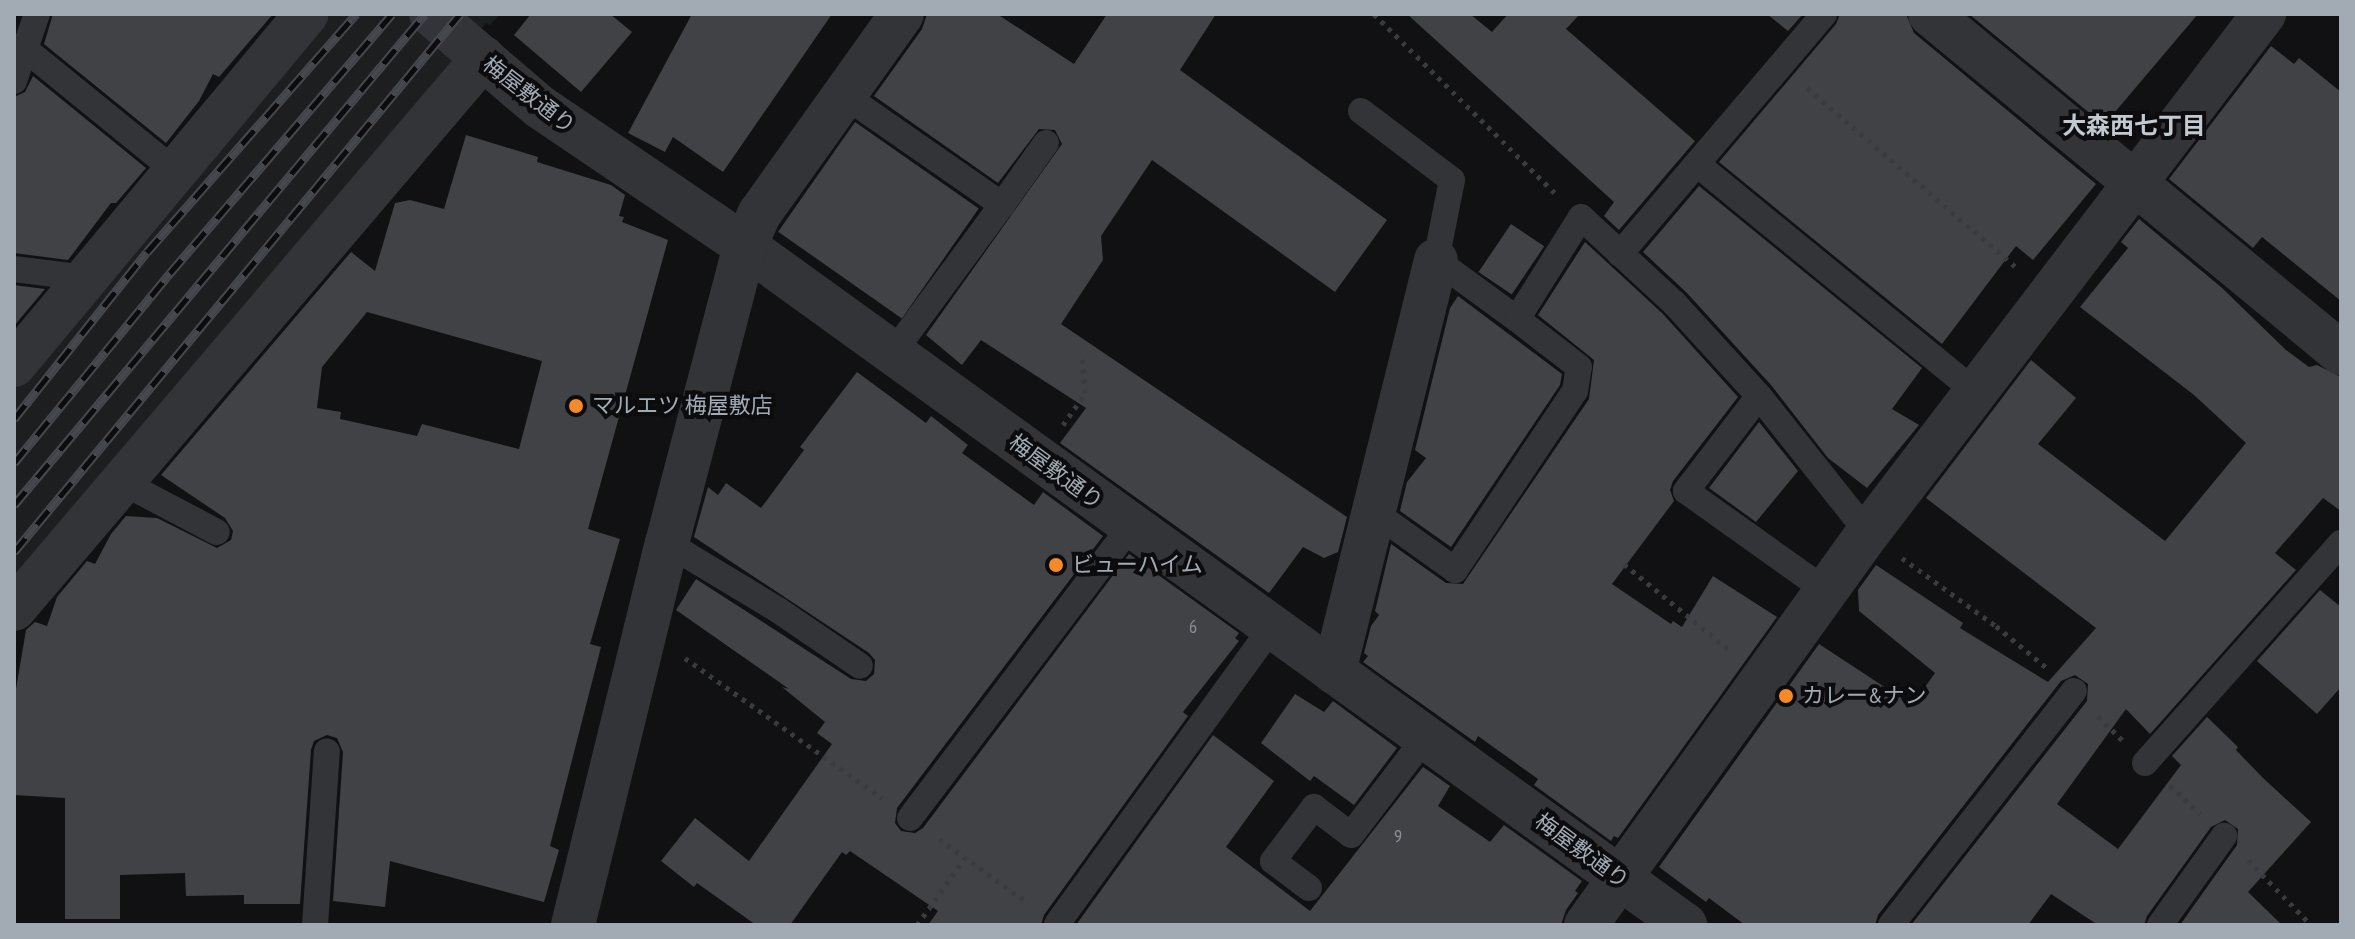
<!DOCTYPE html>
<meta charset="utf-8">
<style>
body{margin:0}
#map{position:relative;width:2355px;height:939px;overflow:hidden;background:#111113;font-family:"PT Sans Narrow","Noto Sans JP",sans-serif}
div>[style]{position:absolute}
.built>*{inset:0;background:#1d1e20}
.building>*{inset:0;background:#404246;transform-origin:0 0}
.path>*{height:5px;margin-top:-2.5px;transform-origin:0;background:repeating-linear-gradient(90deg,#383b3f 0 4px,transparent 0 10px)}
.service>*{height:26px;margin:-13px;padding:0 13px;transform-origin:13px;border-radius:13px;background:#323438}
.minor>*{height:44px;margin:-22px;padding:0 22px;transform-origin:22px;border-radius:22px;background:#323438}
.rail>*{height:9px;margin-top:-4.5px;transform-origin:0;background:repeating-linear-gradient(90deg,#0c0c0e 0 18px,#45484d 0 36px);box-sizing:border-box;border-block:2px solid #45484d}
.dots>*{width:22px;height:22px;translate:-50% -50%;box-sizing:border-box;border:4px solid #0c0c0e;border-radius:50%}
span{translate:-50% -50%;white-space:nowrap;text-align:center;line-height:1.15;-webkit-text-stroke:8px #0c0c0e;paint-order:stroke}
.number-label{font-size:18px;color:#8a9198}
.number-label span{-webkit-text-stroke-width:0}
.street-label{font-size:22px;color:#a2abb4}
.poi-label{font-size:22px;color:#a2abb4}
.left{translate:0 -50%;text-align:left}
.neighbourhood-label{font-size:24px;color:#c3c9d0;font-weight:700}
.frame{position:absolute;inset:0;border:16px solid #a2abb4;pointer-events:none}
</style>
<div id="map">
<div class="built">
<i style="clip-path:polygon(317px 14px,500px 14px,490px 25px,486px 23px,396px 128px,14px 585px,14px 380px)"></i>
</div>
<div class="building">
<i style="clip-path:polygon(53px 14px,273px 14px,219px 77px,213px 74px,199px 101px,166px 143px,44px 44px)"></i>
<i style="clip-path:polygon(531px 14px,610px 14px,632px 32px,581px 92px,514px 35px)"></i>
<i style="clip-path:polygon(692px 14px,832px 14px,723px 172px,673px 137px,665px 152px,628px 133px)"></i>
<i style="clip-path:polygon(927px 14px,997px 14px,1074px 64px,1107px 14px,1216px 14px,1180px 70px,1387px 220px,1335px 292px,1152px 160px,1101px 236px,1103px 260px,1061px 324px,1347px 517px,1338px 552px,1324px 558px,1303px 547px,1269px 593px,1060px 443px,1086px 408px,981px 340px,962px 365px,926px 335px,1062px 144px,1055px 130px,1039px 129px,998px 183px,874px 96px,922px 29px)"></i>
<i style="clip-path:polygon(1407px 14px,1470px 14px,1492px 32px,1508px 14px,1580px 14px,1566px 29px,1695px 141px,1619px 230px,1604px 216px,1614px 202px)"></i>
<i style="clip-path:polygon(1767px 14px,1803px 14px,1788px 31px)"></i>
<i style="clip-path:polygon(1840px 14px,1906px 14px,1914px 33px,2096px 184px,2033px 260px,2016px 246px,1942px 344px,1719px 162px,1836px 24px)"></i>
<i style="clip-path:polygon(1969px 14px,2198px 14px,2104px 125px)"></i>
<i style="clip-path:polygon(2271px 46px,2294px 64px,2299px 58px,2341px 92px,2341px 301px,2262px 237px,2253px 248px,2169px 179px)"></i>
<i style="clip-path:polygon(33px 76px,146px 168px,116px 203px,111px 203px,68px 260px,14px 253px,14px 97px,25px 92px)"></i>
<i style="left:855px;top:122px;width:151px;height:134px;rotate:35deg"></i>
<i style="clip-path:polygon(evenodd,466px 135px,538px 157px,537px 162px,611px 185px,625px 195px,619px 216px,624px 217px,622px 222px,668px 240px,588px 529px,620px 539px,590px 644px,601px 647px,550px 846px,559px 850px,544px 902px,390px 861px,385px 907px,333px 901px,343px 752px,337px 738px,327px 735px,314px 741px,311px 750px,300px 904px,244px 904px,244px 895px,186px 896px,185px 873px,120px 875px,120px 919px,65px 919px,65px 798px,14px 795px,14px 701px,26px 630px,35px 622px,47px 626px,57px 597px,87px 561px,95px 564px,111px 534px,126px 516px,157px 518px,217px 548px,231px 540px,233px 531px,225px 518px,161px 475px,351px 252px,375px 271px,395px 203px,410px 200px,444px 209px,466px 135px,367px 312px,542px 361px,519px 449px,422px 424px,417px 436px,340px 419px,341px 412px,317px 408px,322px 367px,367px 312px)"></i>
<i style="clip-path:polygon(1699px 186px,1922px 368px,1892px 409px,1919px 425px,1867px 488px,1828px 458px,1771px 385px,1686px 292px,1643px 252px)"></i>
<i style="clip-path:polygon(2139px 219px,2221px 287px,2286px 350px,2309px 367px,2317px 365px,2341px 377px,2341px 511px,2323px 498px,2275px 553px,2296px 570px,2150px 734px,2126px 709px,2057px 804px,2118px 849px,2181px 765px,2172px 756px,2207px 717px,2238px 747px,2236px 750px,2263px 778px,2311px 822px,2248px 892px,2282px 925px,2180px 925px,2237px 845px,2238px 829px,2225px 820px,2211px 827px,2147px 916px,2144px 925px,2098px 925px,2051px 894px,2028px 925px,1911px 925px,2087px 701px,2088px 684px,2075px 675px,2061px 681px,1878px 915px,1875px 925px,1745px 925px,1709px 898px,1706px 902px,1659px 867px,1819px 644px,1912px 705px,1935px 673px,1859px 611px,1858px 590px,1876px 565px,1963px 623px,1960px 628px,2048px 682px,2096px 628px,1926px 498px,2031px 360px,2076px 398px,2038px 444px,2165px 541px,2246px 443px,2194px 395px,2080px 307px,2128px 248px,2121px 242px)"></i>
<i style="left:1511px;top:224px;width:40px;height:58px;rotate:34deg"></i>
<i style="clip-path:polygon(1585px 242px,1663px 314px,1738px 397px,1673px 481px,1670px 490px,1674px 501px,1612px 584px,1671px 624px,1673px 621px,1682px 627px,1713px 576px,1777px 617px,1618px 838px,1614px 836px,1611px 841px,1534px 785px,1538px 779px,1478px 736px,1475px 742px,1363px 662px,1368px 656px,1364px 653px,1371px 626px,1379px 615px,1375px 611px,1391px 544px,1446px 583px,1463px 584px,1589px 399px,1594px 360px,1538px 315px)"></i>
<i style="clip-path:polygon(14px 285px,45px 289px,14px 326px)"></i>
<i style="clip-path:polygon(1458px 296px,1562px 374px,1560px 385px,1451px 547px,1400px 511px,1407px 482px,1426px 458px,1415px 450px,1450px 308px)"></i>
<i style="clip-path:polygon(857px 372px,926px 423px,931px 416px,968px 445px,962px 453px,1034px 505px,1043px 492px,1103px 536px,897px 808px,895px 823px,901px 831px,915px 833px,923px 828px,1129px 554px,1239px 633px,1235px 638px,1239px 641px,1183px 712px,1188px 716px,1044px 915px,1041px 925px,928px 925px,938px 911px,850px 851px,846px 855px,842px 852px,790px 925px,756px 925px,697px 883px,694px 887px,661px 861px,695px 818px,749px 861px,832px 744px,817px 733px,825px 722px,782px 687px,789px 689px,676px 610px,696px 579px,851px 679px,866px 681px,874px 674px,875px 660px,869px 653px,694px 537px,708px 487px,718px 495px,726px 483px,761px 508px,804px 450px,800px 447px)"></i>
<i style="clip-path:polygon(1759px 422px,1798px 471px,1756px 522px,1709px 488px)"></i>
<i style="clip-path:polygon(2320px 590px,2341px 607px,2341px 687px,2317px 714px,2257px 661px)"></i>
<i style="clip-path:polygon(1295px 694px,1324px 712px,1333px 701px,1397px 748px,1354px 805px,1314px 776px,1310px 781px,1261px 743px)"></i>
<i style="clip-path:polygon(1213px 735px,1274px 781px,1226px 847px,1310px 911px,1423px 767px,1450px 786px,1438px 806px,1490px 842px,1504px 825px,1582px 881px,1575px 891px,1578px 893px,1566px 910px,1561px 925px,1076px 925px)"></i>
</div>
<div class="path">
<i style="left:1374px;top:14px;width:255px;rotate:44.7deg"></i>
<i style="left:1807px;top:88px;width:274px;rotate:40.6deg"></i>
<i style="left:1063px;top:425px;width:39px;rotate:-55deg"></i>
<i style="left:1085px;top:393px;width:40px;rotate:-94.3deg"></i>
<i style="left:1902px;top:558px;width:116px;rotate:35.9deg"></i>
<i style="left:1996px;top:626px;width:66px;rotate:39.5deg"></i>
<i style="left:1624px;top:564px;width:136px;rotate:39.3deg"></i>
<i style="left:685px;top:658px;width:242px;rotate:35.4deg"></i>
<i style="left:2098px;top:716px;width:34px;rotate:45deg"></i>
<i style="left:2170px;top:785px;width:42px;rotate:44deg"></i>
<i style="left:939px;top:839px;width:110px;rotate:35.7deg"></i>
<i style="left:2248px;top:860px;width:91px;rotate:45.9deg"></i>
<i style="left:917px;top:925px;width:82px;rotate:-54.4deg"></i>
</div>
<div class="service">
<i style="left:25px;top:49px;width:193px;rotate:39.1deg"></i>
<i style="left:14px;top:81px;width:71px;rotate:-71.1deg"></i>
<i style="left:844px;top:95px;width:193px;rotate:34.8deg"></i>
<i style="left:1002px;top:205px;width:184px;rotate:126.4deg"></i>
<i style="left:1361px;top:111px;width:114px;rotate:37.2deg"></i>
<i style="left:1452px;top:180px;width:82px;rotate:101.3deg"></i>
<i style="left:1436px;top:260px;width:100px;rotate:36.1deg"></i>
<i style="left:1517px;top:319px;width:120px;rotate:-57.9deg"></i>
<i style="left:1581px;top:217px;width:127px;rotate:42.8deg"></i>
<i style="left:1674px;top:303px;width:126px;rotate:47.6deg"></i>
<i style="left:1759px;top:396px;width:175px;rotate:51.5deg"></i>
<i style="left:1697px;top:164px;width:360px;rotate:39.3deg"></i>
<i style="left:1002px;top:205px;width:76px;rotate:-54.6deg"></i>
<i style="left:1620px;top:254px;width:315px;rotate:-49.6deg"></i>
<i style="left:14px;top:269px;width:73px;rotate:7.1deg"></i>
<i style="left:1759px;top:396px;width:120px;rotate:127.5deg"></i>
<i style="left:1686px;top:491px;width:172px;rotate:35.5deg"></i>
<i style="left:122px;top:482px;width:107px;rotate:27.8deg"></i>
<i style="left:1374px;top:512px;width:100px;rotate:35.6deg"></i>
<i style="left:1455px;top:570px;width:216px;rotate:-56.2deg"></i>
<i style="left:1575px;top:391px;width:24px;rotate:-81deg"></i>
<i style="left:1579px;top:367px;width:78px;rotate:-142.3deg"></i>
<i style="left:667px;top:543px;width:130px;rotate:31.1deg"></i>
<i style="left:778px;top:610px;width:99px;rotate:34.3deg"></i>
<i style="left:2145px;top:763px;width:295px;rotate:-48.3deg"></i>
<i style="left:910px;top:818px;width:365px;rotate:-52.9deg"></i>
<i style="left:1309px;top:888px;width:45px;rotate:-143.1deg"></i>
<i style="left:1273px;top:861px;width:68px;rotate:-52.8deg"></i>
<i style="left:1314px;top:807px;width:46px;rotate:37.1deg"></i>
<i style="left:1351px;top:835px;width:122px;rotate:-52.7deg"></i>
<i style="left:1057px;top:924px;width:367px;rotate:-54.1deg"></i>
<i style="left:315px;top:925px;width:174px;rotate:-86.1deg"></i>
<i style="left:1891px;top:925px;width:297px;rotate:-52deg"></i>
<i style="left:2160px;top:925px;width:110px;rotate:-54.3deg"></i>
</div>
<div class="minor">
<i style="left:431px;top:14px;width:143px;rotate:40.5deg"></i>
<i style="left:540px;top:107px;width:248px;rotate:34.1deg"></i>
<i style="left:745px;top:246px;width:1160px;rotate:35.84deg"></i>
<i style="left:1930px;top:14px;width:533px;rotate:39.52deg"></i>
<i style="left:14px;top:365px;width:457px;rotate:-50.2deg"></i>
<i style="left:14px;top:609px;width:724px;rotate:-49.6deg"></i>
<i style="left:1334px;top:672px;width:424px;rotate:-76.1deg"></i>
<i style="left:573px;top:925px;width:393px;rotate:-76.2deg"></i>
<i style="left:667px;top:543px;width:307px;rotate:-75.3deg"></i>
<i style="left:745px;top:246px;width:36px;rotate:-66deg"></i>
<i style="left:760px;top:213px;width:244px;rotate:-54.5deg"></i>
<i style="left:1586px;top:925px;width:483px;rotate:-54.3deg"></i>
<i style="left:1868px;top:533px;width:653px;rotate:-52.66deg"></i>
</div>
<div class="rail">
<i style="left:14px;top:419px;width:213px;rotate:-51.5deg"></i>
<i style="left:147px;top:252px;width:317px;rotate:-48.7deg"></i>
<i style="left:14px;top:463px;width:246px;rotate:-50.6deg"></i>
<i style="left:170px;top:273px;width:341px;rotate:-49.4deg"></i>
<i style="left:14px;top:505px;width:640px;rotate:-50.07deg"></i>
<i style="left:14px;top:552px;width:699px;rotate:-50.34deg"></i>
</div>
<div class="dots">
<i style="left:576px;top:406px;background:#f68a26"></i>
<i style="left:1056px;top:565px;background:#f68a26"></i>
<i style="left:1786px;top:696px;background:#f68a26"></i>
</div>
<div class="number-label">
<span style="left:1193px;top:627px">6</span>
<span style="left:1398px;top:836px">9</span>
</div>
<div class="street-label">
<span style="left:529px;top:95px;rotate:38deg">梅屋敷通り</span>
<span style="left:1056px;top:472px;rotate:36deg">梅屋敷通り</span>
<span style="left:1582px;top:851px;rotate:36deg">梅屋敷通り</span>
</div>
<div class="poi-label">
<span class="left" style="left:592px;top:406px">マルエツ 梅屋敷店</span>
<span class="left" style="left:1072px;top:565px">ビューハイム</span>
<span class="left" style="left:1802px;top:696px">カレー&amp;ナン</span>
</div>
<div class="neighbourhood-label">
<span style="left:2134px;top:126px">大森西七丁目</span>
</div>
<div class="frame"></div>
</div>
